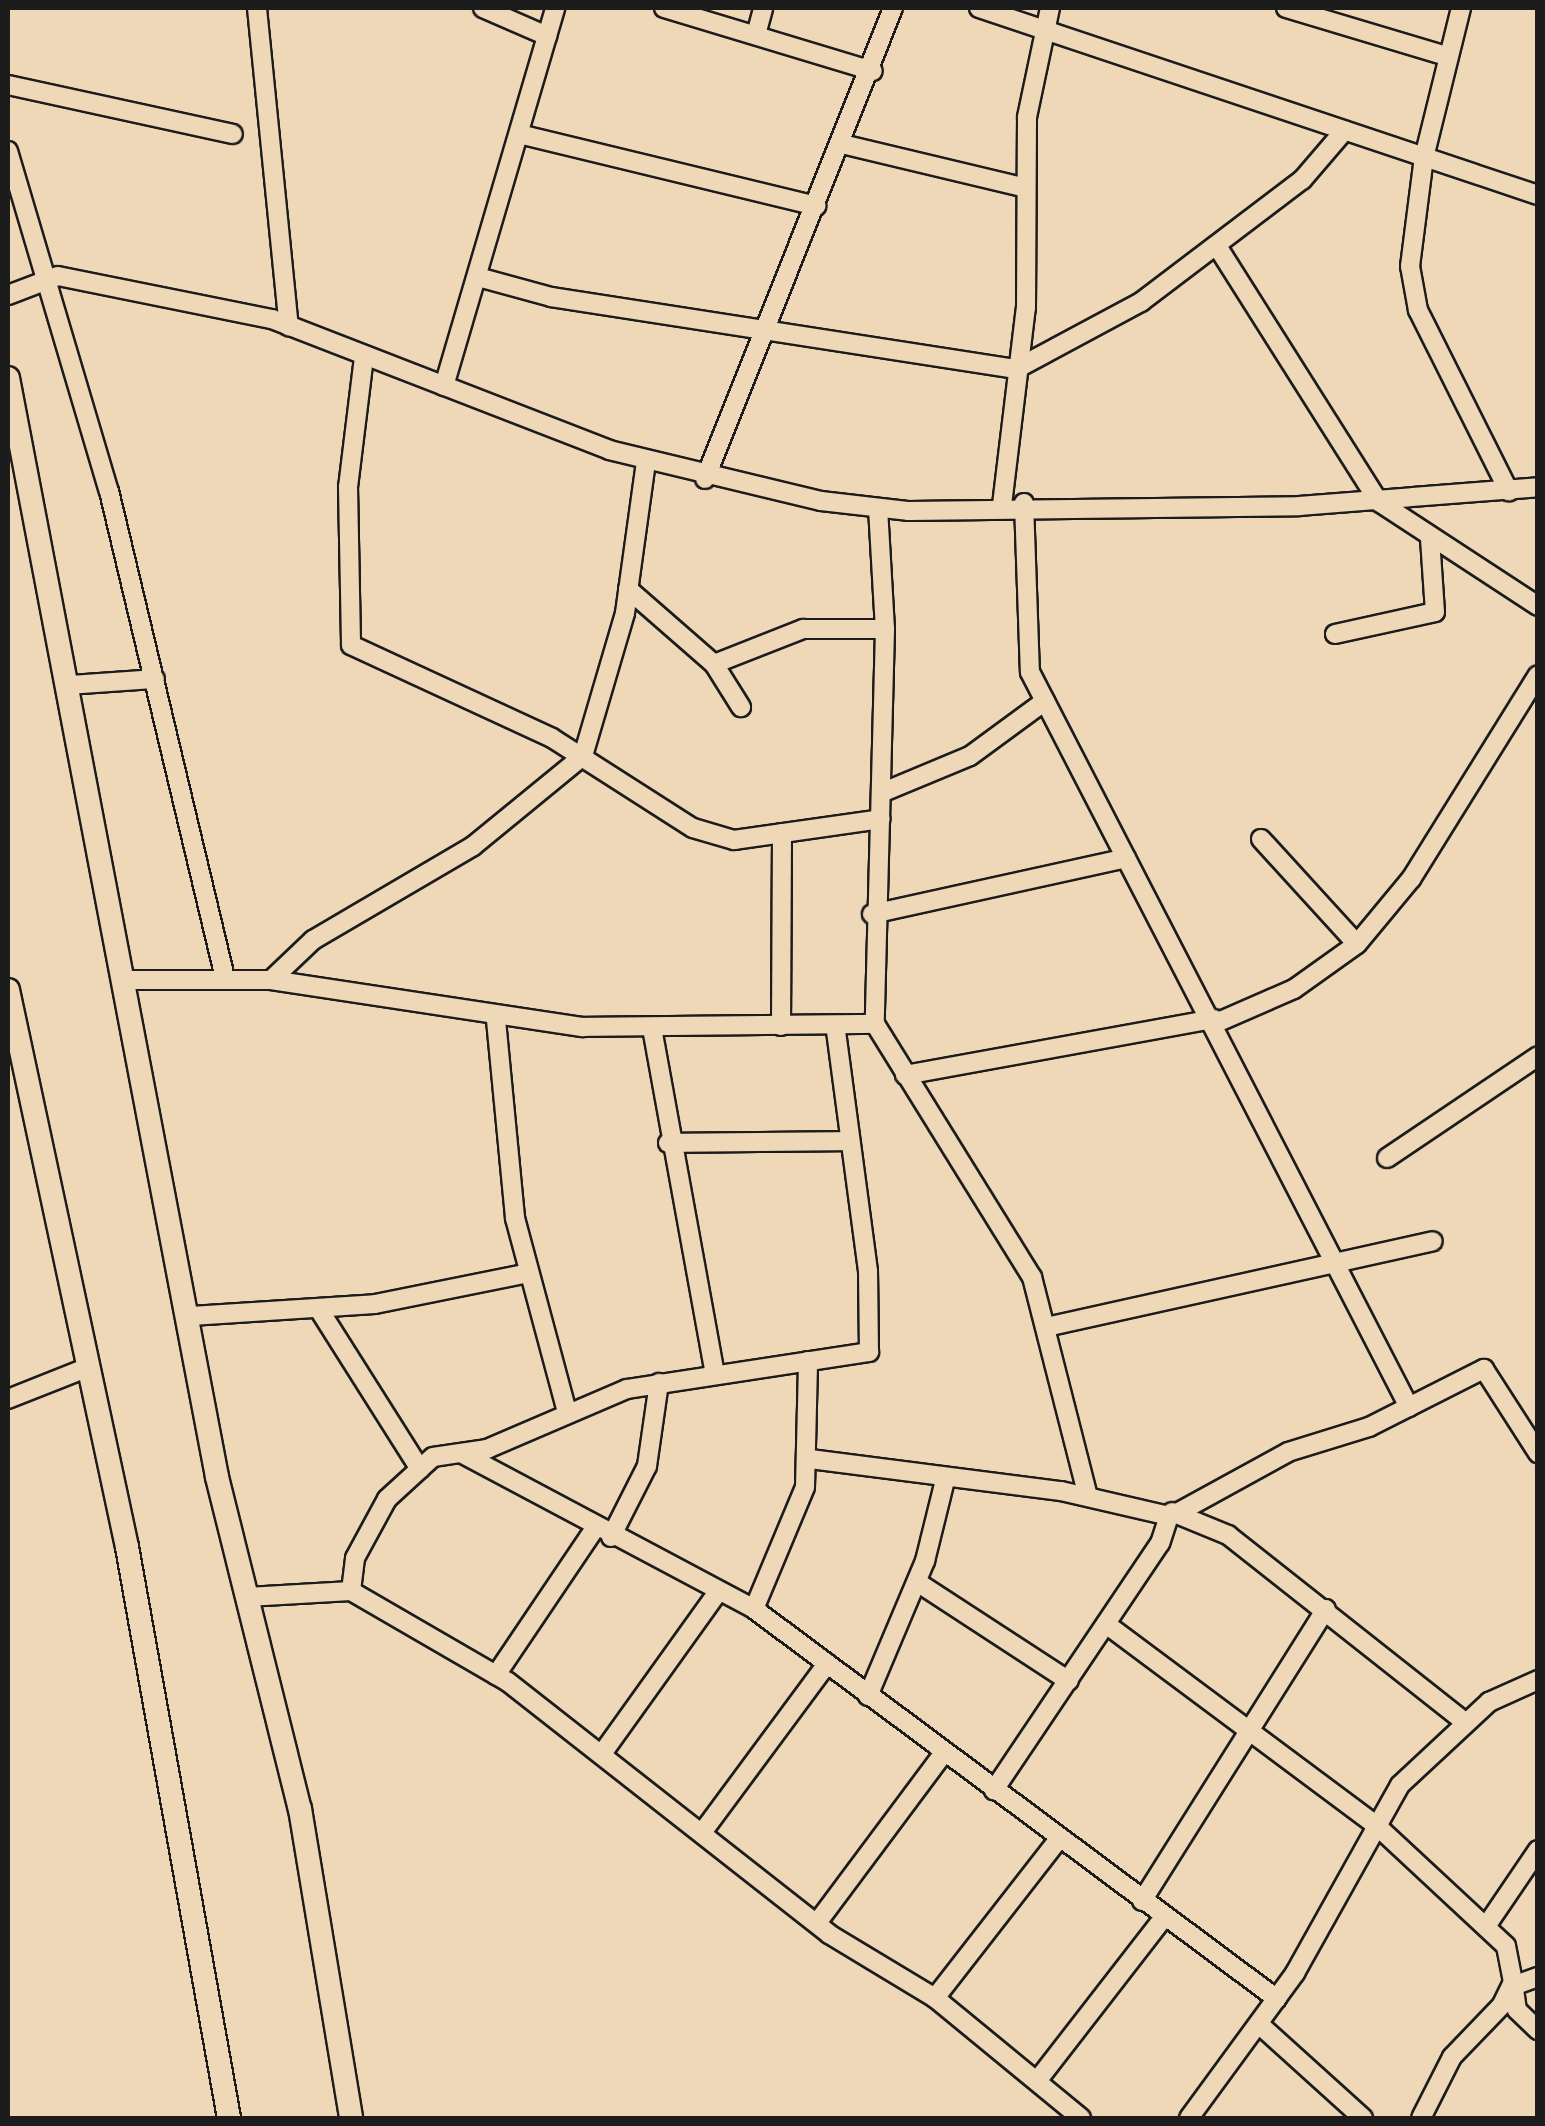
<!DOCTYPE html>
<style>
body{margin:0}
#map{position:relative;width:1545px;height:2126px;overflow:hidden;background:#efd8b8;font-family:"Gochi Hand",sans-serif}
div>[style]{position:absolute}
.roads{filter:drop-shadow(2px 0 #1c1c1c) drop-shadow(-2px 0 #1c1c1c) drop-shadow(0 2px #1c1c1c) drop-shadow(0 -2px #1c1c1c)}
.minor>*{height:18px;margin:-9px;padding:0 9px;transform-origin:9px;border-radius:9px;background:#efd8b8}
.secondary>*{height:22px;margin:-11px;padding:0 11px;transform-origin:11px;border-radius:11px;background:#efd8b8}
span{translate:-50% -50%;white-space:nowrap;text-align:center;line-height:1.15;-webkit-text-stroke:8px #efd8b8;paint-order:stroke}
.frame{position:absolute;inset:0;border:10px solid #1c1c1c;pointer-events:none}
</style>
<div id="map">
<div class="roads">
<div class="minor">
<i style="left:257px;top:8px;width:320px;rotate:84.3deg"></i>
<i style="left:483px;top:8px;width:70px;rotate:23.6deg"></i>
<i style="left:664px;top:8px;width:218px;rotate:16.8deg"></i>
<i style="left:979px;top:8px;width:589px;rotate:18.5deg"></i>
<i style="left:1286px;top:8px;width:167px;rotate:16.7deg"></i>
<i style="left:1461px;top:8px;width:154px;rotate:103.9deg"></i>
<i style="left:1424px;top:157px;width:110px;rotate:97.3deg"></i>
<i style="left:1410px;top:266px;width:45px;rotate:79.7deg"></i>
<i style="left:1418px;top:310px;width:203px;rotate:63.4deg"></i>
<i style="left:756px;top:35px;width:28px;rotate:-75deg"></i>
<i style="left:8px;top:85px;width:230px;rotate:12.3deg"></i>
<i style="left:519px;top:134px;width:306px;rotate:13.6deg"></i>
<i style="left:842px;top:144px;width:189px;rotate:13.4deg"></i>
<i style="left:8px;top:151px;width:355px;rotate:73.5deg"></i>
<i style="left:109px;top:491px;width:500px;rotate:76.6deg"></i>
<i style="left:1217px;top:246px;width:303px;rotate:57.7deg"></i>
<i style="left:1379px;top:502px;width:190px;rotate:33.2deg"></i>
<i style="left:478px;top:277px;width:76px;rotate:15.3deg"></i>
<i style="left:551px;top:297px;width:471px;rotate:8.8deg"></i>
<i style="left:1016px;top:369px;width:142px;rotate:-28.2deg"></i>
<i style="left:1141px;top:302px;width:202px;rotate:-37.2deg"></i>
<i style="left:1302px;top:180px;width:65px;rotate:-49.4deg"></i>
<i style="left:8px;top:295px;width:53px;rotate:-20.8deg"></i>
<i style="left:58px;top:276px;width:218px;rotate:11.4deg"></i>
<i style="left:272px;top:319px;width:362px;rotate:21.2deg"></i>
<i style="left:609px;top:450px;width:218px;rotate:13.5deg"></i>
<i style="left:821px;top:501px;width:89px;rotate:6.5deg"></i>
<i style="left:909px;top:511px;width:390px;rotate:-0.7deg"></i>
<i style="left:1299px;top:506px;width:240px;rotate:-4.5deg"></i>
<i style="left:364px;top:357px;width:131px;rotate:97deg"></i>
<i style="left:348px;top:487px;width:158px;rotate:88.9deg"></i>
<i style="left:351px;top:645px;width:221px;rotate:24.8deg"></i>
<i style="left:552px;top:738px;width:167px;rotate:32.6deg"></i>
<i style="left:693px;top:828px;width:43px;rotate:16.3deg"></i>
<i style="left:734px;top:840px;width:148px;rotate:-8.1deg"></i>
<i style="left:444px;top:386px;width:394px;rotate:-73.6deg"></i>
<i style="left:705px;top:479px;width:507px;rotate:-68.24deg"></i>
<i style="left:1024px;top:503px;width:169px;rotate:88deg"></i>
<i style="left:1030px;top:672px;width:827px;rotate:62.72deg"></i>
<i style="left:1002px;top:505px;width:198px;rotate:-83.1deg"></i>
<i style="left:1026px;top:308px;width:191px;rotate:-89.7deg"></i>
<i style="left:1027px;top:117px;width:111px;rotate:-78.1deg"></i>
<i style="left:878px;top:508px;width:121px;rotate:86.7deg"></i>
<i style="left:885px;top:629px;width:395px;rotate:91.5deg"></i>
<i style="left:875px;top:1024px;width:298px;rotate:58.2deg"></i>
<i style="left:1032px;top:1277px;width:226px;rotate:75.7deg"></i>
<i style="left:628px;top:589px;width:114px;rotate:41.1deg"></i>
<i style="left:714px;top:664px;width:51px;rotate:57.9deg"></i>
<i style="left:1335px;top:634px;width:102px;rotate:-12.4deg"></i>
<i style="left:1435px;top:612px;width:73px;rotate:-93.9deg"></i>
<i style="left:714px;top:664px;width:96px;rotate:-21.5deg"></i>
<i style="left:803px;top:629px;width:82px"></i>
<i style="left:69px;top:685px;width:86px;rotate:-4deg"></i>
<i style="left:881px;top:793px;width:96px;rotate:-22.6deg"></i>
<i style="left:970px;top:756px;width:93px;rotate:-36.3deg"></i>
<i style="left:1261px;top:839px;width:142px;rotate:47.6deg"></i>
<i style="left:872px;top:914px;width:260px;rotate:-12.4deg"></i>
<i style="left:127px;top:980px;width:144px"></i>
<i style="left:271px;top:980px;width:316px;rotate:8.6deg"></i>
<i style="left:583px;top:1027px;width:292px;rotate:-0.6deg"></i>
<i style="left:271px;top:980px;width:58px;rotate:-43.6deg"></i>
<i style="left:313px;top:940px;width:186px;rotate:-30.4deg"></i>
<i style="left:473px;top:846px;width:142px;rotate:-39.3deg"></i>
<i style="left:583px;top:756px;width:149px;rotate:-73.6deg"></i>
<i style="left:625px;top:613px;width:152px;rotate:-82.1deg"></i>
<i style="left:496px;top:1020px;width:199px;rotate:84.5deg"></i>
<i style="left:515px;top:1218px;width:198px;rotate:75deg"></i>
<i style="left:1216px;top:1023px;width:85px;rotate:-23.6deg"></i>
<i style="left:1294px;top:989px;width:77px;rotate:-35.5deg"></i>
<i style="left:1357px;top:944px;width:85px;rotate:-50.3deg"></i>
<i style="left:1411px;top:879px;width:240px;rotate:-58.1deg"></i>
<i style="left:781px;top:1026px;width:193px;rotate:-89.7deg"></i>
<i style="left:652px;top:1028px;width:352px;rotate:79.7deg"></i>
<i style="left:905px;top:1075px;width:314px;rotate:-10.3deg"></i>
<i style="left:668px;top:1143px;width:182px;rotate:-0.6deg"></i>
<i style="left:1387px;top:1158px;width:182px;rotate:-34deg"></i>
<i style="left:320px;top:1311px;width:187px;rotate:57.7deg"></i>
<i style="left:191px;top:1316px;width:184px;rotate:-3.7deg"></i>
<i style="left:375px;top:1304px;width:157px;rotate:-11.4deg"></i>
<i style="left:1046px;top:1327px;width:396px;rotate:-12.5deg"></i>
<i style="left:8px;top:1399px;width:87px;rotate:-21.6deg"></i>
<i style="left:461px;top:1453px;width:332px;rotate:28deg"></i>
<i style="left:754px;top:1609px;width:652px;rotate:36.71deg"></i>
<i style="left:810px;top:1459px;width:253px;rotate:7.3deg"></i>
<i style="left:1061px;top:1491px;width:111px;rotate:13deg"></i>
<i style="left:1169px;top:1516px;width:28px;rotate:108deg"></i>
<i style="left:1160px;top:1543px;width:298px;rotate:123.9deg"></i>
<i style="left:1172px;top:1512px;width:61px;rotate:22.3deg"></i>
<i style="left:1228px;top:1535px;width:303px;rotate:38.3deg"></i>
<i style="left:1179px;top:1512px;width:124px;rotate:-28.8deg"></i>
<i style="left:1288px;top:1452px;width:85px;rotate:-17.2deg"></i>
<i style="left:1369px;top:1427px;width:129px;rotate:-26.8deg"></i>
<i style="left:1484px;top:1369px;width:100px;rotate:57.3deg"></i>
<i style="left:611px;top:1537px;width:80px;rotate:-63.1deg"></i>
<i style="left:647px;top:1466px;width:84px;rotate:-81.8deg"></i>
<i style="left:917px;top:1582px;width:181px;rotate:33.1deg"></i>
<i style="left:351px;top:1591px;width:33px;rotate:-83deg"></i>
<i style="left:355px;top:1558px;width:67px;rotate:-61.5deg"></i>
<i style="left:387px;top:1499px;width:62px;rotate:-42.4deg"></i>
<i style="left:433px;top:1457px;width:55px;rotate:-8.4deg"></i>
<i style="left:487px;top:1449px;width:152px;rotate:-23.2deg"></i>
<i style="left:627px;top:1389px;width:245px;rotate:-8.7deg"></i>
<i style="left:869px;top:1352px;width:81px;rotate:-90.7deg"></i>
<i style="left:868px;top:1271px;width:248px;rotate:-97.6deg"></i>
<i style="left:247px;top:1597px;width:104px;rotate:-3.3deg"></i>
<i style="left:351px;top:1591px;width:181px;rotate:30.1deg"></i>
<i style="left:508px;top:1682px;width:408px;rotate:38.1deg"></i>
<i style="left:829px;top:1934px;width:124px;rotate:31.1deg"></i>
<i style="left:935px;top:1998px;width:189px;rotate:39.4deg"></i>
<i style="left:754px;top:1609px;width:132px;rotate:-67.3deg"></i>
<i style="left:805px;top:1487px;width:126px;rotate:-88.6deg"></i>
<i style="left:1106px;top:1624px;width:338px;rotate:36.7deg"></i>
<i style="left:1377px;top:1826px;width:176px;rotate:42.9deg"></i>
<i style="left:1506px;top:1946px;width:37px;rotate:79deg"></i>
<i style="left:1513px;top:1982px;width:25px;rotate:116deg"></i>
<i style="left:1502px;top:2005px;width:72px;rotate:133.9deg"></i>
<i style="left:1452px;top:2057px;width:68px;rotate:116.9deg"></i>
<i style="left:496px;top:1675px;width:177px;rotate:-56deg"></i>
<i style="left:868px;top:1696px;width:147px;rotate:-67.1deg"></i>
<i style="left:925px;top:1561px;width:83px;rotate:-76.1deg"></i>
<i style="left:604px;top:1751px;width:194px;rotate:-54.4deg"></i>
<i style="left:704px;top:1830px;width:207px;rotate:-53.5deg"></i>
<i style="left:1142px;top:1901px;width:345px;rotate:-57.8deg"></i>
<i style="left:1489px;top:1922px;width:87px;rotate:-55.8deg"></i>
<i style="left:817px;top:1923px;width:211px;rotate:-53.3deg"></i>
<i style="left:1513px;top:1982px;width:28px;rotate:82deg"></i>
<i style="left:1517px;top:2010px;width:29px;rotate:44deg"></i>
<i style="left:1513px;top:1986px;width:27px;rotate:-20deg"></i>
<i style="left:935px;top:1998px;width:202px;rotate:-52.1deg"></i>
<i style="left:1260px;top:2025px;width:139px;rotate:42.1deg"></i>
<i style="left:1037px;top:2081px;width:207px;rotate:-52.2deg"></i>
<i style="left:1189px;top:2118px;width:180px;rotate:-53.8deg"></i>
<i style="left:1295px;top:1973px;width:215px;rotate:-60.8deg"></i>
<i style="left:1400px;top:1785px;width:122px;rotate:-43deg"></i>
<i style="left:1489px;top:1702px;width:54px;rotate:-24.2deg"></i>
</div>
<div class="secondary">
<i style="left:8px;top:378px;width:1119px;rotate:79.23deg"></i>
<i style="left:217px;top:1477px;width:342px;rotate:76deg"></i>
<i style="left:300px;top:1809px;width:313px;rotate:80.6deg"></i>
<i style="left:8px;top:990px;width:570px;rotate:77.94deg"></i>
<i style="left:127px;top:1547px;width:580px;rotate:79.87deg"></i>
</div>
</div>
<div class="frame"></div>
</div>
